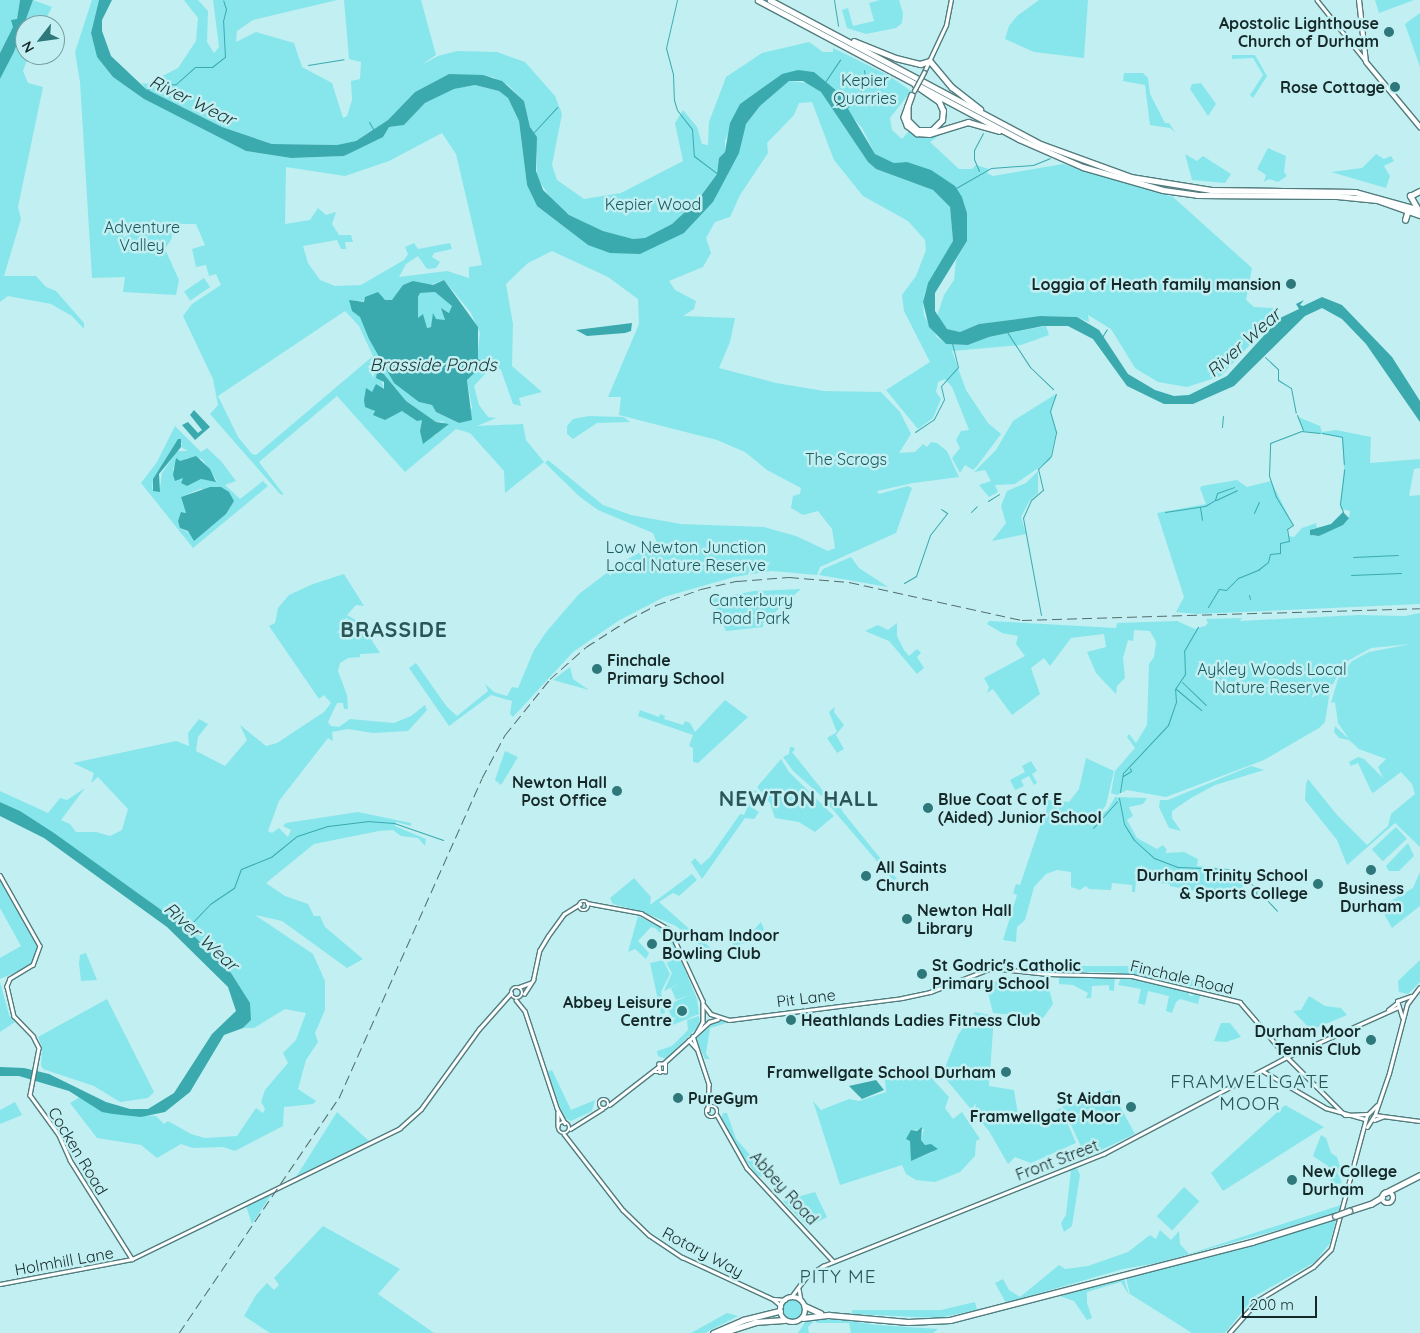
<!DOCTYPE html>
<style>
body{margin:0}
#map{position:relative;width:1420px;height:1333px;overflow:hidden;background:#c2eff1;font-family:Quicksand,sans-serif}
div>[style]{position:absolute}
.green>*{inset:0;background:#87e6eb;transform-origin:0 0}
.round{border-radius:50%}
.water>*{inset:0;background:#3aaaaf}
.stream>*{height:1px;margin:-0.5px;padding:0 0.5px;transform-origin:0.5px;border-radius:0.5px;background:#3aaaaf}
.roads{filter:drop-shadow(1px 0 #527c7e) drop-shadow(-1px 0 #527c7e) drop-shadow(0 1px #527c7e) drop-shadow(0 -1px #527c7e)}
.tertiary>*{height:2.5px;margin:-1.25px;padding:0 1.25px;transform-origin:1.25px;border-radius:1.25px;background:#fff}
.tertiary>.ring{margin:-1.25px;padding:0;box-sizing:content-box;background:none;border:2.5px solid #fff;border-radius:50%}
.secondary>*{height:3px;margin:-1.5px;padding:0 1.5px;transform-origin:1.5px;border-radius:1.5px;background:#fff}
.primary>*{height:4px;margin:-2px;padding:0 2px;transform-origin:2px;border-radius:2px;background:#fff}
.trunk>*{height:4.5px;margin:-2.25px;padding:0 2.25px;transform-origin:2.25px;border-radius:2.25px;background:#fff}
.trunk>.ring{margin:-2.25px;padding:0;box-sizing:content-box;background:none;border:4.5px solid #fff;border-radius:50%}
.rail>*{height:1px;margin-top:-0.5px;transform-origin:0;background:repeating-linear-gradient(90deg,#526d6f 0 10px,transparent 0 15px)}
.bridges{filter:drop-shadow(1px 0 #527c7e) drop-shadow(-1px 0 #527c7e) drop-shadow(0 1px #527c7e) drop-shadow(0 -1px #527c7e)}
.tertiary-bridge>*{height:2.5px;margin:-1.25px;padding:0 1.25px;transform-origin:1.25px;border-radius:1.25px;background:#fff}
.trunk-bridge>*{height:4.5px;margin:-2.25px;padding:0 2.25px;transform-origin:2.25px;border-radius:2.25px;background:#fff}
.dots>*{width:14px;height:14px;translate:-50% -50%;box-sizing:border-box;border:2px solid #c2eff1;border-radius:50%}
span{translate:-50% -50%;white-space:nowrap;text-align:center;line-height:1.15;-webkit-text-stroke:5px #c2eff1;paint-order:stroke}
.poi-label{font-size:16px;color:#162829;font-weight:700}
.right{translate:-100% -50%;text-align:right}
.left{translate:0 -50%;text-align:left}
.park-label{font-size:16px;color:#1b595c}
.street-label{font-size:16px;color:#162829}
.water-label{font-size:18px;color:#1d3536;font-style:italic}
.quarter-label{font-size:19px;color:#2c5557;letter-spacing:1px}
.district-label{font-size:21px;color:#2c5557;font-weight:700;letter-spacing:1px}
.north{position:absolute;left:15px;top:15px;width:50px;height:50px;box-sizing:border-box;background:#c2eff1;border:1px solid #7d9fa1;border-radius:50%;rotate:240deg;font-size:14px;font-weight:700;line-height:20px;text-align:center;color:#162829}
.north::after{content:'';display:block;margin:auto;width:18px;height:22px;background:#2e777b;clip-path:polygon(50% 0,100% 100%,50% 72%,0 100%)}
.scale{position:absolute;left:1242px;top:1296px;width:75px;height:22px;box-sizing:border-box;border:2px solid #162829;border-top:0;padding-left:6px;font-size:15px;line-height:18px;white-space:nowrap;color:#162829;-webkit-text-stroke:4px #c2eff1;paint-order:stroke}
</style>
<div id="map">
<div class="green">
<i style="clip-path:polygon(0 0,20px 0,17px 19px,0 53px)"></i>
<i style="clip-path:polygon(33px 0,52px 7px,43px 25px,25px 25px,25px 55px,29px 55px,23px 71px,28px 83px,43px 87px,18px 207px,21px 219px,4px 276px,36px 276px,46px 287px,56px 291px,84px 323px,84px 329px,72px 316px,51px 304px,8px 296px,0 302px,0 79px,14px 52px)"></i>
<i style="clip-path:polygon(evenodd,92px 0,99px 0,91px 33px,97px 57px,113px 77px,144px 99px,246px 151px,291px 158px,344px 156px,389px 127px,404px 125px,425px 103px,454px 89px,475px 85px,499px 91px,508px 98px,519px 121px,527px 185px,537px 206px,588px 245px,684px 233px,713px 202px,746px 124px,760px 106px,789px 81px,808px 83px,821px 92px,868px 162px,876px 169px,933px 190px,950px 207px,953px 241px,925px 292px,923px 302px,924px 316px,937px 337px,946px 344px,968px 345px,989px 337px,1046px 326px,1049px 335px,1021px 345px,952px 351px,966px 390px,988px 423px,1001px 434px,977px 466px,973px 470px,965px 465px,960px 473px,952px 458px,960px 448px,956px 440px,961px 431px,969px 430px,952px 387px,945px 379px,938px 382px,936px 392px,941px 399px,933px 418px,918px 429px,886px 390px,930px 362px,904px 311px,902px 295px,916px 276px,926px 250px,925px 240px,908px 221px,863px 196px,834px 160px,812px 102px,799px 103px,794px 115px,767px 143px,768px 153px,740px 195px,730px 217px,715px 222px,706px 238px,711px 253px,703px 267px,669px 281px,675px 290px,696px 301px,694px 309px,683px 316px,735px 318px,730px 342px,719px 368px,776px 383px,824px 391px,881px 392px,900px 412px,911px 434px,899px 453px,915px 452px,923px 444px,927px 447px,931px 442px,937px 443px,947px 451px,959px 477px,913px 483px,877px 491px,879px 494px,908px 486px,912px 488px,896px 533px,820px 567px,817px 575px,772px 571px,734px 577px,664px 597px,618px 621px,573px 652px,513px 717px,510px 714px,512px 701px,491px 695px,449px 726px,409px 668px,416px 663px,447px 707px,457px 716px,488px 691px,485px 684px,494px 692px,507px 696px,512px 687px,518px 688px,534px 650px,547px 631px,579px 594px,617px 565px,657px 543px,653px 533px,598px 510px,580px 497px,545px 463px,548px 460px,603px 505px,631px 515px,681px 524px,764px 527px,796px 536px,828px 551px,835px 548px,832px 529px,818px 511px,803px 515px,791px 508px,793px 496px,800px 494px,801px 488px,767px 470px,745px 452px,717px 440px,619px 415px,621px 397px,608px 397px,639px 324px,638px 299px,608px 277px,552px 251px,528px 263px,506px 284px,513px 324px,512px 366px,542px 392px,519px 398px,521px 406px,513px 404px,501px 370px,487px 358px,485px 374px,474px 386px,479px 405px,488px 417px,496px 418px,477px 426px,523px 424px,526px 440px,544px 462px,505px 493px,504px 471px,470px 433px,456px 429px,405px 472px,337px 396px,259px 462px,284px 495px,280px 494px,210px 414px,218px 405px,213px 379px,183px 316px,192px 304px,221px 285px,216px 274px,209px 276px,206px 265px,196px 267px,192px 249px,205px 245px,196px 224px,170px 224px,172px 238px,165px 249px,179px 280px,176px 295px,123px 292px,125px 277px,92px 278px,80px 82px,75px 52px,92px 0,442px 133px,456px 154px,482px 265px,469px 267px,469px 278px,447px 271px,399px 277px,406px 264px,418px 256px,427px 269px,436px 268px,440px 262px,432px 257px,434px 253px,452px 249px,450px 243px,418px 249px,414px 243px,405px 247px,408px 254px,404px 260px,361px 285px,335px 286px,320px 280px,308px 263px,303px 246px,337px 240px,341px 249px,346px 249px,345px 242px,353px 242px,351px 235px,339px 235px,332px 224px,336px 212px,326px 215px,318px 208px,310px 220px,285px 224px,286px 167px,345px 176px,389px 161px,442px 133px,92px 0,444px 280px,471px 313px,480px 333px,477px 359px,484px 364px,467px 380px,472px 408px,459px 423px,436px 412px,432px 405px,419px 402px,394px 379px,369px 339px,358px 301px,392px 300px,444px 280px,92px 0,345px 311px,359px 326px,373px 356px,256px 455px,252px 454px,238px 437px,218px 396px,345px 311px,92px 0,378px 367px,406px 401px,436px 422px,444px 421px,435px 436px,420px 431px,422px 420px,410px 414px,402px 411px,388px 417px,375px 413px,366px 399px,379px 387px,384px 389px,378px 367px)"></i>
<i style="clip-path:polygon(184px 0,198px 0,208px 11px,207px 42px,214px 53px,219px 47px,213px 0,337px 0,253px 20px,237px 31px,236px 42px,256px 32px,294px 43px,302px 67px,332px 83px,343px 118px,347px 116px,352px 100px,351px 81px,360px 79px,361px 62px,349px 59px,344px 0,421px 0,436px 55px,421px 65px,438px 56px,457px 51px,497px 52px,525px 62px,555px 96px,562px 114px,552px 165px,557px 180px,584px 199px,621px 193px,683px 161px,675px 123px,683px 110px,697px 127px,702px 144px,708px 145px,709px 122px,726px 77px,762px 53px,809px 42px,823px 52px,833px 52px,833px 48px,888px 75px,911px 91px,890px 118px,892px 130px,902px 139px,909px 131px,927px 137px,944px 132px,930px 142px,959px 169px,972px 169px,976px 165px,989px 169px,987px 173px,993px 176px,1063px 164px,1173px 197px,1252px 268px,1246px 300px,1254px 307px,1273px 308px,1275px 312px,1268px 325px,1221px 376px,1187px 387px,1158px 382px,1135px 368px,1111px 329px,1088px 315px,1089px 322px,1077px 317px,1040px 316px,979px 324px,960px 332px,947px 329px,938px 319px,938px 313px,944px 295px,954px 280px,956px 260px,967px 241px,967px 213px,962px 197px,907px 162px,894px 163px,875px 154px,862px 128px,814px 72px,806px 71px,782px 74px,740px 104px,725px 141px,725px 152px,719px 159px,717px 174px,689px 210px,672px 224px,645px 238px,633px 239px,603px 231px,569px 215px,552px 200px,537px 178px,537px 155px,524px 101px,508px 85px,493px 77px,449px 74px,415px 92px,388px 120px,356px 141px,338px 145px,272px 144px,222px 127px,146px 89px,142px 83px,147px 84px,178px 68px,196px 41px,198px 18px)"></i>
<i style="clip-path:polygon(880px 0,899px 0,903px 13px,902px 23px,896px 28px,866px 34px,847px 28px,842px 10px,848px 8px,853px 26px,874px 21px,869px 3px)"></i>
<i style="clip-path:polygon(1039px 0,1088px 0,1084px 58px,1034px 52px,1005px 39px,1009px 26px,1017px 16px)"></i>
<i style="clip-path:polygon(1375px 0,1414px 0,1379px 13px)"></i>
<i style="clip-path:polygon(1420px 13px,1420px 67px,1405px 24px)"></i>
<i style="clip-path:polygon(1232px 55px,1255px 55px,1267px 76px,1253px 98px,1250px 95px,1263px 75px,1253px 58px,1232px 59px)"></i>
<i style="clip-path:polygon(1124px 73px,1143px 73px,1148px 78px,1150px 94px,1165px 123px,1169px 123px,1175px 132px,1170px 128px,1150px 125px,1145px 85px,1123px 81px)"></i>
<i style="clip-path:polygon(1201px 83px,1216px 104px,1208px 116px,1190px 89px,1192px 84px)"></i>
<i style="clip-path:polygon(1268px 148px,1286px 156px,1284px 172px,1287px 176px,1278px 182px,1269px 179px,1264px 182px,1266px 175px,1257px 169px)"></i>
<i style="clip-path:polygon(1185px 154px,1197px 161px,1203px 156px,1231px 174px,1225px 183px,1192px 180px)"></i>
<i style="clip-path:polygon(1376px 154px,1384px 159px,1391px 156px,1394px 161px,1384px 166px,1390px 176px,1386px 188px,1331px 172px,1362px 168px)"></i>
<i style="left:204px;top:278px;width:11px;height:24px;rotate:56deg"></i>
<i style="clip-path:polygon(435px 292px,453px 306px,450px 313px,442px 309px,445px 320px,427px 328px,418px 319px,418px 297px,420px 293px)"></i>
<i style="clip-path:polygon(1056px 394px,1050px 411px,1056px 432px,1050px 460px,1015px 484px,995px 485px,998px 492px,989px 497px,979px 485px,991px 481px,985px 470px,974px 472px,996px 450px,1013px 421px)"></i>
<i style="clip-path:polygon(589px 416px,624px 417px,630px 422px,597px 423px,573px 439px,567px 434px,567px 426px,573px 419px)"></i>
<i style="clip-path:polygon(1298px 417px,1320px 426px,1322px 432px,1336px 430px,1371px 437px,1370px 463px,1420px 459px,1420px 468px,1414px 469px,1409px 496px,1420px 495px,1420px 604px,1197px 614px,1176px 612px,1184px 597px,1157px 513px,1206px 504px,1200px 488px,1202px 486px,1237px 480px,1247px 487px,1271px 481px,1293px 525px,1287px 529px,1288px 536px,1294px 537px,1302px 528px,1316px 523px,1317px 529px,1313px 528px,1312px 536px,1319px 536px,1349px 518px,1350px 511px,1341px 509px,1340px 504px,1344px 469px,1342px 437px,1303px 431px)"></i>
<i style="clip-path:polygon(evenodd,175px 426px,201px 452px,207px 448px,221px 461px,236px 481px,225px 485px,240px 499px,263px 481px,268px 486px,193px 548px,141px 483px,157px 462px,175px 426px,176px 442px,182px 443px,181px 447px,188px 451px,177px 451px,162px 473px,160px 488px,152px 489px,153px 479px,176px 442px,175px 426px,187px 458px,202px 459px,217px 481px,201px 479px,187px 486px,181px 483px,184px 477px,176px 480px,173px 468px,187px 458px,175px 426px,200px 489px,216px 489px,226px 514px,200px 534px,191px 534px,180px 528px,182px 512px,186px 513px,181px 497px,200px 489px)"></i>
<i style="clip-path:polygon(1038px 471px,1038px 493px,1030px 500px,1021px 517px,1026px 534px,992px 541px,1006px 523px,1001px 506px,1007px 491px,1026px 483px)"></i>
<i style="clip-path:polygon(851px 557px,859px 568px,888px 587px,819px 575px,823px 569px)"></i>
<i style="clip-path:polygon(344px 574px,364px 606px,356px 605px,347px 615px,359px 622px,361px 630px,364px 628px,380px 653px,360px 654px,360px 657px,348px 658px,340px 663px,338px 671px,347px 695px,348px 709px,344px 709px,343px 703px,337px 703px,328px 722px,331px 726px,339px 727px,350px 719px,394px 723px,411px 716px,425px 705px,427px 710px,408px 731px,373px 733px,348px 729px,332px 732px,333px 741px,328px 738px,279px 801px,268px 831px,272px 833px,279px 828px,288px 837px,291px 830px,283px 826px,286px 823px,358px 812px,411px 823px,411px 826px,396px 822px,395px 826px,426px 839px,425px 846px,418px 838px,401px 836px,393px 830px,379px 831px,314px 844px,266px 883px,285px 896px,308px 904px,314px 916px,320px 916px,325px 927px,363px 959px,347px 968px,282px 921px,255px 915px,313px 954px,325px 981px,325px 1010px,315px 1033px,318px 1042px,306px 1060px,298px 1089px,316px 1101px,313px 1104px,284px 1107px,283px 1126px,235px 1151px,223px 1147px,193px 1148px,181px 1144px,157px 1158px,141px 1145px,97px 1138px,70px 1103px,80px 1097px,113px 1114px,156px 1116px,164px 1124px,168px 1121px,191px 1134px,205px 1138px,237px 1136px,256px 1108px,263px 1113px,265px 1109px,261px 1102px,265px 1090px,288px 1063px,283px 1053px,296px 1040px,306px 1013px,285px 1009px,254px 1028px,243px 1028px,251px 1020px,243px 993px,208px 948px,146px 899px,20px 811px,0 802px,0 791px,48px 813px,60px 798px,67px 800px,85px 788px,61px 820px,70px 824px,76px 832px,96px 832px,110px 836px,122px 830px,128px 809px,98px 777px,91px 783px,94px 773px,73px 763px,176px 741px,189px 746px,188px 733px,199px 719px,208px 724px,198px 737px,196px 751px,225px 766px,247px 740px,240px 725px,266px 746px,277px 743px,324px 712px,331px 703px,324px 695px,319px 699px,269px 626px,275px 623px,278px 608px,289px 595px,313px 584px)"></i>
<i style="clip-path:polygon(801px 589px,763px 623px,763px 627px,726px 631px,711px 599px,754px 591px)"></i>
<i style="clip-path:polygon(1420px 613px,1420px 847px,1395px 823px,1347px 865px,1337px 840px,1305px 800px,1306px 784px,1308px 779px,1337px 815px,1367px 845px,1388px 826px,1391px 814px,1415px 794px,1412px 784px,1401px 772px,1373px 793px,1371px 791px,1358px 763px,1351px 766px,1349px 762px,1358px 757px,1364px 759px,1383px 778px,1378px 767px,1386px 759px,1359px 749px,1349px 740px,1339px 738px,1334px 732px,1335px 726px,1349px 739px,1338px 723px,1335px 702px,1331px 703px,1338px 679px,1352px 661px,1369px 652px,1411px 644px,1371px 648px,1344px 663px,1330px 690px,1325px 722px,1319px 728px,1264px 760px,1166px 797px,1127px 790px,1117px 795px,1111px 793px,1115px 771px,1135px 748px,1127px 737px,1129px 734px,1136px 743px,1147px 725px,1149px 664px,1154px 657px,1156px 642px,1150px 631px,1134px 630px,1133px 641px,1128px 640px,1123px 658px,1125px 678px,1117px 686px,1116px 694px,1096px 673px,1087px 652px,1106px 647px,1104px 634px,1071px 638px,1050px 666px,1044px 658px,1031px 668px,1040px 694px,1012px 715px,993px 689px,987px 693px,989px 687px,984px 678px,1025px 656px,1016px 644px,1018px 636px,1002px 633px,987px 624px,989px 621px,1116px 628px,1117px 623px,1177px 621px,1195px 629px,1205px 626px,1208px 623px,1206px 619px,1242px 618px,1240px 621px,1358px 615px,1405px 616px)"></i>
<i style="clip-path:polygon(897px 623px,897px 636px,904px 650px,909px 656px,917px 649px,921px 653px,917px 657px,924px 668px,917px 674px,889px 641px,865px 631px,878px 625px,888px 630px)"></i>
<i style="clip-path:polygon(570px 667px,573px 679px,589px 690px,553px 680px)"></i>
<i style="clip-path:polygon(725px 700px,748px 717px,698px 763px,693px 762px,693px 748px,689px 746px,693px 735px,638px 716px,640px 710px,659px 717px,660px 714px,665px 716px,664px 719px,683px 725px,685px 721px,690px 723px,695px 732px)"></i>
<i style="clip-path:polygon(835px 707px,834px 712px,844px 725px,836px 735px,844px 749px,837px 753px,827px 738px,837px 732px,829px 712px)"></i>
<i style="clip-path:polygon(790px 747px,793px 747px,795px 750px,792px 752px,828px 797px,825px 799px,793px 771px,783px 757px,789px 754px)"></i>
<i style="clip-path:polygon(505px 751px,518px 757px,501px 785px,495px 780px)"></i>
<i style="clip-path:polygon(1086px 758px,1114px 771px,1106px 805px,1094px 821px,1108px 809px,1115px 797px,1147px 798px,1143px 804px,1129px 807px,1133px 816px,1127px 820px,1137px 838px,1157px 849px,1163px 845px,1167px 850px,1165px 853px,1184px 852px,1198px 859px,1197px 866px,1228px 869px,1244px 878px,1246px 881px,1237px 897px,1224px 889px,1222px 896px,1170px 886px,1170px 884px,1136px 881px,1135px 892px,1132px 892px,1132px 885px,1112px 883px,1111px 890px,1089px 889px,1086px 886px,1080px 890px,1071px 887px,1071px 872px,1057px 870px,1046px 874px,1034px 887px,1025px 920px,1017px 927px,1016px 942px,1003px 940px,1017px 895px,1013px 893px,1016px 884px,1020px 885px,1042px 820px,1044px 824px,1048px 800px,1069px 802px,1079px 789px)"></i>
<i style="clip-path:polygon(781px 759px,789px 772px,834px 816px,815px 832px,799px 822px,775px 818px,770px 803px,757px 787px)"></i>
<i style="clip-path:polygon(1031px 761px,1037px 771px,1032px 774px,1037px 783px,1034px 785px,1029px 776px,1021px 780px,1024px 786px,1015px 790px,1010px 780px,1025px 772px,1022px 766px)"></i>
<i style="clip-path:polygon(1251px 766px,1264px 770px,1215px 785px,1191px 798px,1172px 811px,1172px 818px,1181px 831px,1169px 828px,1159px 807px,1160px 800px,1168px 800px)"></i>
<i style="clip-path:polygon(755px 790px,759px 794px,750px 806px,759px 812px,754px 819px,745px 818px,702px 879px,691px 862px,695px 858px,701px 865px,710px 857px,740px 814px,744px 815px)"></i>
<i style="clip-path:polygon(831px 798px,836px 805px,841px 801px,842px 811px,897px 879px,893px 880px,829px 805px)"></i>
<i style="left:1396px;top:827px;width:16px;height:33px;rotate:47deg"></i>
<i style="clip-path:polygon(1408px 843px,1414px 856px,1399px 871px,1389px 871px,1386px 866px)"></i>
<i style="clip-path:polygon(1420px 872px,1420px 906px,1392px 928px,1380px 907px,1413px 888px)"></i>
<i style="clip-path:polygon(692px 874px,697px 880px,679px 896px,673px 893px,659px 902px,713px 950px,710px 953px,676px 926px,643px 912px,613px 904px,610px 898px,634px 878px,651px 897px,650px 905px)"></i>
<i style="clip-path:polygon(0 875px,40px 946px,33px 965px,0 979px,0 958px,21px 946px,0 908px)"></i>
<i style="clip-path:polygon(638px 916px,660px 927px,672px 939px,697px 999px,699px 1014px,668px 1027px,668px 1022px,673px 1019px,666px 1006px,689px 995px,676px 1000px,671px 988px,682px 982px,664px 991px,672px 973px,663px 957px,673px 946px,655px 928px,651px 927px,638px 941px,649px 953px,646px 959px,635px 949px,628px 952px)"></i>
<i style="clip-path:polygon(761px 922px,764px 929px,761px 936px,731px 948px,737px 934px,751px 933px)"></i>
<i style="clip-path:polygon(86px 953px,97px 980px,81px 981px,79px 963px,80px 955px)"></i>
<i style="clip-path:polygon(663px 960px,670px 974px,661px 992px,665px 1013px,661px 1014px,650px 963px)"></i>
<i style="clip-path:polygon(1420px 960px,1420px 982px,1408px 994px,1399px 992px,1398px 981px)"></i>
<i style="clip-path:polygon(1025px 965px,1071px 965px,1073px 968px,1068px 973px,1052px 973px,1026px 969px)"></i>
<i style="clip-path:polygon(1079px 966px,1132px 966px,1165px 971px,1167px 975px,1163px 980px,1114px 972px,1080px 972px,1076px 968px)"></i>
<i style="clip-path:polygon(1173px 970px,1183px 976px,1219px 985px,1219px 992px,1171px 982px)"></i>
<i style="clip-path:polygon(1097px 975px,1115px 976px,1114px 991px,1109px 990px,1109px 985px,1092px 986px,1091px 998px,1086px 998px,1088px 993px,1073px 985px,1059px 984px,1059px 978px)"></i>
<i style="clip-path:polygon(1122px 976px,1187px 989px,1190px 996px,1193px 996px,1191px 990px,1200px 996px,1198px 1004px,1180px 999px,1176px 1002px,1172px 1013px,1166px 1011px,1169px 996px,1148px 991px,1145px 1005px,1138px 1003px,1141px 989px,1118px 985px)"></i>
<i style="clip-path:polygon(1005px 977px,1043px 981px,1048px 985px,1053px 1004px,1043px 1018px,993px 1013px,988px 993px,995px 982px)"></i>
<i style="clip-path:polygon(0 982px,9px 1015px,15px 1022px,0 1032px)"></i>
<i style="clip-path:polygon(1309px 996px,1325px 1006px,1341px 1008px,1347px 1015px,1311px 1030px,1293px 1011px,1301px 1010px)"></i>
<i style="clip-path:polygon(107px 999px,154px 1092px,148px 1098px,120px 1102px,94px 1086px,43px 1069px,41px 1065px,42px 1047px,38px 1037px)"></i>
<i style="clip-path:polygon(975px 1012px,994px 1016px,989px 1086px,1014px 1090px,1018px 1114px,1042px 1116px,1061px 1108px,1076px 1143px,1031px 1163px,1015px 1157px,1008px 1164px,989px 1131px,945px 1078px,946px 1065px,958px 1035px)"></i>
<i style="clip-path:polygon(699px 1016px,700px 1024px,696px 1029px,666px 1059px,658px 1056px,657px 1051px,672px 1046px,688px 1030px,687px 1020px)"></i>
<i style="clip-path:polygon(717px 1020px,730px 1022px,710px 1028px,706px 1054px,710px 1059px,705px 1059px,696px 1039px)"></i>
<i style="clip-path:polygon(1221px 1023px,1230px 1023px,1241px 1037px,1226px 1042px,1214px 1041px)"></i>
<i style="clip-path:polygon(552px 1070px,571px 1110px,595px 1100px,592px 1111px,571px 1121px,564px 1118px,547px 1072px)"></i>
<i style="clip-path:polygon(evenodd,925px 1071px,949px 1097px,945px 1108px,953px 1119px,962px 1112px,980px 1139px,976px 1141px,975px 1156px,960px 1172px,935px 1182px,916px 1180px,906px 1174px,902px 1165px,840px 1185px,813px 1101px,821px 1110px,849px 1099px,859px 1101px,886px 1092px,885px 1080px,905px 1079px,925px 1071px,924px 1129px,921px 1140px,933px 1152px,915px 1159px,910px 1145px,912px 1130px,924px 1129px)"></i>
<i style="clip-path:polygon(1111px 1090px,1135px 1134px,1086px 1157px,1062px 1106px)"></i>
<i style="clip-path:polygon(15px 1102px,22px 1115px,0 1124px,0 1110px)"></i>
<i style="clip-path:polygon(1285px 1105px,1324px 1127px,1223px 1191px,1211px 1173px)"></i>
<i style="clip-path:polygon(337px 1112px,369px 1141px,296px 1177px,320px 1139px)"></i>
<i style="clip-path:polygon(723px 1113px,727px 1113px,736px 1139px,751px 1156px,757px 1171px,764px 1170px,762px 1177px,757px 1175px,737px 1148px,721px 1119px)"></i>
<i style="clip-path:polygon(1321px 1135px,1326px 1138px,1331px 1153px,1337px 1157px,1340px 1167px,1337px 1172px,1342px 1183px,1331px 1185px,1328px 1166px,1313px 1156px)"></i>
<i style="clip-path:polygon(1077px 1168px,1080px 1175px,1072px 1226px,1064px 1232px,1061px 1223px,1066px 1215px,1071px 1170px)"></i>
<i style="left:1184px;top:1187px;width:21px;height:40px;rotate:43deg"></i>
<i style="clip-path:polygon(815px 1192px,827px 1217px,808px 1227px,783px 1201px)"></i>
<i style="clip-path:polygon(270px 1193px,271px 1195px,252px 1224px,246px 1206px)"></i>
<i style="clip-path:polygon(1341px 1205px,1340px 1210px,1326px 1217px,1157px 1263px,1123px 1269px,1006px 1303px,995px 1283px,1003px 1279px,1009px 1290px,1020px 1297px,1059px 1265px,1065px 1269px,1088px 1266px,1128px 1252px,1150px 1235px,1156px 1239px,1160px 1230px,1171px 1240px,1179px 1231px,1180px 1244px,1189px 1254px)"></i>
<i style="clip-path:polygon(1336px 1219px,1330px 1243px,1315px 1262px,1255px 1296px,1225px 1333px,1192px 1333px,1130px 1294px,1126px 1278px,1254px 1245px)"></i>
<i style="clip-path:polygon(323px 1226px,400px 1269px,378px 1294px,434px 1333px,270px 1333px,244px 1316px,256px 1295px,267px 1283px,274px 1290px,279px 1285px,274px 1278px)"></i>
<i style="clip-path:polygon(1124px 1279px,1129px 1295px,1121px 1282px,1087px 1292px,1087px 1303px,1092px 1318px,1087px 1320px,1074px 1301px,1057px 1295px)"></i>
<i class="round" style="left:782px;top:1299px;width:22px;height:22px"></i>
<i style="clip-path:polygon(975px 1302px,977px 1310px,938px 1318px,852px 1314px,852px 1310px,941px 1310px)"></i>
<i style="clip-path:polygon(727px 1313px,738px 1316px,705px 1333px,691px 1333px)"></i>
<i style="clip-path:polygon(822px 1317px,877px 1325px,938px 1329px,933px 1333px,851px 1333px,849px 1323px,817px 1323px,815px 1320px,808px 1327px,809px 1333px,798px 1333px,807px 1319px)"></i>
</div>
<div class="water">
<i style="clip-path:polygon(20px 0,33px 0,14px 52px,0 79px,0 53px,13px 27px,11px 20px,17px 19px)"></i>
<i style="clip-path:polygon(99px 0,112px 0,102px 20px,102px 31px,111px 56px,146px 89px,222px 127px,272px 144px,337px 145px,356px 141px,388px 120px,415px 92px,449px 74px,483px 75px,502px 81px,524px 101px,530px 127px,537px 137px,536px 171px,543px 190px,569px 215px,603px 231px,633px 239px,645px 238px,672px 224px,697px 201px,717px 174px,719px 158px,725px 152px,730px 123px,740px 104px,782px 74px,798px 70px,814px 72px,838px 92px,875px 154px,894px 163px,907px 162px,931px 170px,955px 186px,962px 197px,967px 213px,967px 241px,935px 293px,935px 311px,947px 329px,960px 332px,979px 324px,1040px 316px,1077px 317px,1099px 330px,1128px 374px,1155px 390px,1174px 396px,1189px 395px,1227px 376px,1280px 318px,1299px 309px,1296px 304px,1304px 300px,1300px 305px,1303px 306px,1322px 297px,1342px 305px,1392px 357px,1420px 401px,1420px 422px,1366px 344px,1342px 319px,1322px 308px,1305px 316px,1234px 386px,1193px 404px,1164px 404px,1127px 386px,1093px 339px,1068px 326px,1043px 326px,989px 337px,968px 345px,946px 344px,929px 327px,923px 302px,928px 283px,953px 241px,950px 207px,933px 190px,876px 169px,868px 162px,821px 92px,803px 81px,789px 81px,760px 106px,746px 124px,739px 153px,713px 202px,684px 233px,640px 254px,610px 253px,588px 245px,537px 206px,527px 185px,519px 121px,508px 98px,499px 91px,475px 85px,454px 89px,425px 103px,404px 125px,389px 127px,383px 137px,344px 156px,291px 158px,246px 151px,144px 99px,113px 77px,97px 57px,91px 33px)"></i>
<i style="clip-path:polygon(evenodd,444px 280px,478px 327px,478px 359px,485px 363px,467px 380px,472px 420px,459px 423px,436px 412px,432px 405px,419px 402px,394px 383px,369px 339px,360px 317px,352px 311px,349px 300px,364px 302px,365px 297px,378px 292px,385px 300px,392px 300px,403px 285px,413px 281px,433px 285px,444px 280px,435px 292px,452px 306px,449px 313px,441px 308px,445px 320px,436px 319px,433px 313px,431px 327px,427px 328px,423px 314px,418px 318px,418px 297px,420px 293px,435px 292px)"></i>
<i style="clip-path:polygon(632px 323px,631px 331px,625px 333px,587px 336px,576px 330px)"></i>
<i style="clip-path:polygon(378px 367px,406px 401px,436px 422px,449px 424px,423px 444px,420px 431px,422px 420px,417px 421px,402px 411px,385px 420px,373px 415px,375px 411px,365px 407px,364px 400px,366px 388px,372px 392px,376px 384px,384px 389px,384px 382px,376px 378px)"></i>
<i style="clip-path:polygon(194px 410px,210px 427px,195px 440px,182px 425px,188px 422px,198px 433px,202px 430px,190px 415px)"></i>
<i style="clip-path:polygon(178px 439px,181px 439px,181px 447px,159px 474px,160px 492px,153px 491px,153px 479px)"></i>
<i style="clip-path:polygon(196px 456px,210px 469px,216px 482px,201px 479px,187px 486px,181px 483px,183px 478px,175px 481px,173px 475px,176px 458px,180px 461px)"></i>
<i style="clip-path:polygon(210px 487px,221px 487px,229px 492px,234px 501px,226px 514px,194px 541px,188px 531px,180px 528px,178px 521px,181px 512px,186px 513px,181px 497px)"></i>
<i style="clip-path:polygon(1343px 512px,1349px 518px,1343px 525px,1319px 536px,1310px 535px,1310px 530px,1331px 524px)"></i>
<i style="clip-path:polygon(0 802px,20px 811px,54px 833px,185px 927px,231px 973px,250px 1003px,251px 1020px,243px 1028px,224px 1035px,190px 1092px,165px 1112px,141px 1117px,113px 1114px,102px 1112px,69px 1091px,19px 1076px,0 1076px,0 1067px,24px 1068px,49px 1074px,106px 1102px,130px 1109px,148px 1109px,174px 1093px,212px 1034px,236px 1011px,228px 987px,167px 927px,44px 838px,0 816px)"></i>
<i style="clip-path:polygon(876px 1080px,884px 1090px,862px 1099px,849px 1086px)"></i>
<i style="clip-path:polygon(922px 1127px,921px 1140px,925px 1145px,931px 1144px,938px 1149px,911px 1161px,910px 1141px,906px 1139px,911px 1130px,917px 1131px)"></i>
</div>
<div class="stream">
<i style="left:677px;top:0;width:49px;rotate:102.9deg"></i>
<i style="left:666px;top:48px;width:27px;rotate:75deg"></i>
<i style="left:673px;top:74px;width:26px;rotate:88deg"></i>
<i style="left:674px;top:100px;width:10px;rotate:73deg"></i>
<i style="left:677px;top:110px;width:24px;rotate:52deg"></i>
<i style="left:692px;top:129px;width:27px;rotate:86deg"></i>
<i style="left:694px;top:156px;width:30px;rotate:37deg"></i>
<i style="left:834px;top:0;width:26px;rotate:81deg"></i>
<i style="left:308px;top:65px;width:36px;rotate:-9deg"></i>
<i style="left:825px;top:82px;width:27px;rotate:-56deg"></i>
<i style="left:861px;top:91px;width:8px;rotate:-76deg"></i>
<i style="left:863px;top:83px;width:3px"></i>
<i style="left:866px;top:83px;width:13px;rotate:-99deg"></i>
<i style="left:147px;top:92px;width:8px;rotate:-60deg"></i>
<i style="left:151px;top:85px;width:25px;rotate:-2deg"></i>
<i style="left:176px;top:84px;width:25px;rotate:-42deg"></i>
<i style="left:195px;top:67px;width:17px"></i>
<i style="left:212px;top:67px;width:16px;rotate:-38deg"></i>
<i style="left:225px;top:57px;width:36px;rotate:-93deg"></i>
<i style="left:223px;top:21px;width:12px;rotate:-76deg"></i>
<i style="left:226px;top:9px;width:9px;rotate:-108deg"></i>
<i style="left:848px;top:107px;width:17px;rotate:-50deg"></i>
<i style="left:369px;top:122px;width:12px;rotate:59deg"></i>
<i style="left:534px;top:132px;width:34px;rotate:-47deg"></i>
<i style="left:979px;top:171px;width:13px;rotate:-113deg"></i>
<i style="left:974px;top:159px;width:9px;rotate:-90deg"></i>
<i style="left:974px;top:150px;width:19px;rotate:-62deg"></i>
<i style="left:956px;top:188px;width:40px;rotate:-29.7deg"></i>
<i style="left:991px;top:168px;width:42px;rotate:-4.1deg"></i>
<i style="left:1033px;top:165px;width:18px;rotate:-22deg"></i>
<i style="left:1007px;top:332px;width:42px;rotate:56.7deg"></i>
<i style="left:1030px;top:367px;width:32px;rotate:44deg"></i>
<i style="left:1102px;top:337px;width:9px;rotate:-58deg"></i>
<i style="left:1265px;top:357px;width:18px;rotate:43deg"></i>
<i style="left:1278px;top:369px;width:11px;rotate:90deg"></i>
<i style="left:1278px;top:380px;width:15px;rotate:32deg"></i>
<i style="left:1291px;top:388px;width:25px;rotate:79deg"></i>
<i style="left:1297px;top:415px;width:16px;rotate:68deg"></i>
<i style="left:1222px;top:427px;width:11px;rotate:-85deg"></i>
<i style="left:915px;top:432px;width:23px;rotate:-34deg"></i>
<i style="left:934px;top:419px;width:22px;rotate:-63deg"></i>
<i style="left:944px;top:399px;width:13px;rotate:-103deg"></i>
<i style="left:941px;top:386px;width:25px;rotate:-48deg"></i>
<i style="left:958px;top:367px;width:25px;rotate:-104deg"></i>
<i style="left:1322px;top:433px;width:20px;rotate:11deg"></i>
<i style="left:1342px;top:437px;width:27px;rotate:86deg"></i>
<i style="left:1216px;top:500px;width:23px;rotate:-25deg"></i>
<i style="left:988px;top:501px;width:13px;rotate:-32deg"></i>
<i style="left:1200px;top:507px;width:13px;rotate:81deg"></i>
<i style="left:971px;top:512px;width:8px;rotate:-45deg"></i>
<i style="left:1165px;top:512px;width:40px;rotate:-8.5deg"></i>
<i style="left:1205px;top:506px;width:12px;rotate:-31deg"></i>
<i style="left:1215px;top:500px;width:7px;rotate:-74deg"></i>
<i style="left:1217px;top:493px;width:18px;rotate:-19deg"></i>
<i style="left:1343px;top:512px;width:9px;rotate:-111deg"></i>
<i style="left:1340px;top:504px;width:35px;rotate:-83deg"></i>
<i style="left:1254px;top:513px;width:12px;rotate:-66deg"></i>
<i style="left:1353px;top:557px;width:45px;rotate:-2.5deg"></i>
<i style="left:1351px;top:575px;width:50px;rotate:-2.3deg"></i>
<i style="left:904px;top:583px;width:14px;rotate:-30deg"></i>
<i style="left:916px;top:576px;width:43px;rotate:-71.1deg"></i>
<i style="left:930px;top:535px;width:28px;rotate:-52deg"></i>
<i style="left:947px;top:513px;width:7px;rotate:-146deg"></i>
<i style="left:1249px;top:595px;width:4px;rotate:76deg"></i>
<i style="left:1208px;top:607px;width:21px;rotate:-59deg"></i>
<i style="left:1219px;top:589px;width:7px;rotate:8deg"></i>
<i style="left:1226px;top:590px;width:17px;rotate:-45deg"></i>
<i style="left:1238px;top:578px;width:22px;rotate:-22deg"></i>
<i style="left:1258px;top:570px;width:13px;rotate:-39deg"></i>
<i style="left:1268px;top:562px;width:8px;rotate:-76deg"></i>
<i style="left:1270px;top:554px;width:10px;rotate:-6deg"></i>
<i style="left:1280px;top:553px;width:10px;rotate:-90deg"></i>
<i style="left:1280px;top:543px;width:9px;rotate:-13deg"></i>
<i style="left:1289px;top:541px;width:12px;rotate:-99deg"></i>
<i style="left:1287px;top:529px;width:7px;rotate:-34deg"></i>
<i style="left:1293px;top:525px;width:33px;rotate:-121deg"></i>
<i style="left:1276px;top:497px;width:22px;rotate:-108deg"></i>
<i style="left:1269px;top:476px;width:33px;rotate:-88deg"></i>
<i style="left:1270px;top:443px;width:33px;rotate:-21deg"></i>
<i style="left:1301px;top:431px;width:19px;rotate:6deg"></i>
<i style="left:1041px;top:615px;width:99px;rotate:-100.5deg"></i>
<i style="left:1023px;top:518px;width:20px;rotate:-66deg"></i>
<i style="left:1031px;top:500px;width:16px;rotate:-40deg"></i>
<i style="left:1043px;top:490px;width:22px;rotate:-103deg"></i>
<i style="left:1038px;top:469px;width:18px;rotate:-45deg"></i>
<i style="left:1051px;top:456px;width:25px;rotate:-78deg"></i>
<i style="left:1056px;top:432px;width:22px;rotate:-106deg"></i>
<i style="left:1050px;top:411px;width:18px;rotate:-71deg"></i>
<i style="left:1182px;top:682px;width:33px;rotate:44deg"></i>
<i style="left:1176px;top:689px;width:33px;rotate:40deg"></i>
<i style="left:1123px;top:776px;width:9px;rotate:-32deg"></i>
<i style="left:1131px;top:771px;width:3px;rotate:-108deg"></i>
<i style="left:1120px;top:792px;width:19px;rotate:-81deg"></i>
<i style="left:1123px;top:773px;width:66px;rotate:-46.8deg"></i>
<i style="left:1168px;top:725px;width:24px;rotate:-71deg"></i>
<i style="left:1176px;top:702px;width:13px;rotate:-94deg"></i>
<i style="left:1175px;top:689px;width:18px;rotate:-56deg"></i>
<i style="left:1185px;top:674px;width:23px;rotate:-92deg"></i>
<i style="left:1184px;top:651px;width:28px;rotate:-60deg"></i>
<i style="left:1119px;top:798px;width:26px;rotate:79deg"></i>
<i style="left:1124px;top:824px;width:19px;rotate:58deg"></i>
<i style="left:1134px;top:840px;width:27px;rotate:42deg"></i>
<i style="left:1154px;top:858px;width:26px;rotate:21deg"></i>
<i style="left:1178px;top:867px;width:50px;rotate:2.3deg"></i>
<i style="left:1228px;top:869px;width:35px;rotate:33deg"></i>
<i style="left:1257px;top:888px;width:6px;rotate:99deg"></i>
<i style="left:1256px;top:894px;width:11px;rotate:27deg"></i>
<i style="left:1266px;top:899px;width:16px;rotate:47deg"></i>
<i style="left:1093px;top:828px;width:36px;rotate:-48deg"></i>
<i style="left:187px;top:928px;width:33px;rotate:-46deg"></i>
<i style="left:210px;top:904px;width:29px;rotate:-34deg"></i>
<i style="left:234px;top:888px;width:20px;rotate:-70deg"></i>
<i style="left:241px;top:869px;width:32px;rotate:-22deg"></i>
<i style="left:271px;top:857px;width:33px;rotate:-39deg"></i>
<i style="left:297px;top:836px;width:33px;rotate:-18deg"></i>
<i style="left:328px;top:826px;width:39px;rotate:-7deg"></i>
<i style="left:367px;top:821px;width:27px;rotate:4deg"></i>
<i style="left:394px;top:823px;width:52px;rotate:19.1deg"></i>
</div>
<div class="roads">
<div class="tertiary">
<i style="left:1317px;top:0;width:77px;rotate:51.3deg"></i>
<i style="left:924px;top:72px;width:52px;rotate:-64.9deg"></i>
<i style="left:946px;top:25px;width:25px;rotate:-79deg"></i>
<i style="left:0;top:875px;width:81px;rotate:60.6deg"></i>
<i style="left:40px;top:946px;width:20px;rotate:110deg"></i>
<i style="left:33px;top:965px;width:27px;rotate:149deg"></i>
<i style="left:10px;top:979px;width:8px;rotate:113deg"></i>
<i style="left:7px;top:986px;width:31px;rotate:77deg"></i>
<i style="left:14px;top:1016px;width:28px;rotate:46deg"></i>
<i style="left:33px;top:1036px;width:13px;rotate:63deg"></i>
<i style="left:39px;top:1048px;width:48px;rotate:100.8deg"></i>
<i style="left:30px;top:1095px;width:49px;rotate:54.1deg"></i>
<i style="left:59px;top:1135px;width:27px;rotate:66deg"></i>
<i style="left:70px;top:1160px;width:117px;rotate:57.9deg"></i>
<i class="ring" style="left:579.5px;top:901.5px;width:6.5px;height:6.5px"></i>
<i style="left:587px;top:903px;width:55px;rotate:10.5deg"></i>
<i style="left:641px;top:913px;width:34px;rotate:30deg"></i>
<i style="left:670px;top:930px;width:78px;rotate:65.1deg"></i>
<i style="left:703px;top:1001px;width:21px;rotate:90deg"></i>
<i style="left:703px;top:1022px;width:13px;rotate:119deg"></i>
<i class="ring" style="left:511px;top:987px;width:9.5px;height:9.5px"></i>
<i style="left:519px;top:987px;width:12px;rotate:-20deg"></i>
<i style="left:524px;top:994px;width:17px;rotate:-57deg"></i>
<i style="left:533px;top:980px;width:30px;rotate:-78deg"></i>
<i style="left:539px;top:951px;width:17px;rotate:-59deg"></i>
<i style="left:548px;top:936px;width:27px;rotate:-54deg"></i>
<i style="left:564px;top:914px;width:19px;rotate:-32deg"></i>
<i style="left:516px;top:1000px;width:14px;rotate:51deg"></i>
<i style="left:525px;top:1011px;width:102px;rotate:71.7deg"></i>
<i style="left:557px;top:1108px;width:17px;rotate:62deg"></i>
<i style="left:704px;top:1005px;width:11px;rotate:52deg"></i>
<i style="left:711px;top:1014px;width:19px;rotate:18deg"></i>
<i style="left:729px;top:1020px;width:174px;rotate:-7.2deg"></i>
<i style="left:902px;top:998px;width:29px;rotate:-12deg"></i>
<i style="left:930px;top:992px;width:66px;rotate:-21.2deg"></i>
<i style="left:992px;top:968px;width:56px;rotate:6.1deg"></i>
<i style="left:1048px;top:974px;width:84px;rotate:1.4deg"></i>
<i style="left:1132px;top:976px;width:111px;rotate:13.5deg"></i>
<i style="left:1240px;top:1002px;width:72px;rotate:49.5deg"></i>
<i style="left:1287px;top:1057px;width:82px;rotate:45deg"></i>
<i style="left:1388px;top:1010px;width:11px;rotate:-38deg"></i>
<i style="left:693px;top:1036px;width:51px;rotate:71.6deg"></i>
<i style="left:709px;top:1084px;width:26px;rotate:92deg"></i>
<i style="left:689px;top:1040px;width:11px;rotate:49deg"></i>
<i style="left:664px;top:1063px;width:61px;rotate:-42.3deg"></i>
<i style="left:709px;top:1022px;width:9px;rotate:-18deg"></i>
<i style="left:1263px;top:1071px;width:73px;rotate:30.4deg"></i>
<i style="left:1326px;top:1108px;width:41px;rotate:15.8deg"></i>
<i style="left:655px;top:1072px;width:10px"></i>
<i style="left:665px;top:1072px;width:8px;rotate:-90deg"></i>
<i style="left:665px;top:1064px;width:6px;rotate:180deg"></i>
<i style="left:659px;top:1064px;width:8px;rotate:83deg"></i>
<i class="ring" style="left:599px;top:1099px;width:7.5px;height:7.5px"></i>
<i style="left:609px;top:1105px;width:62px;rotate:-37.8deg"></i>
<i class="ring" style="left:706.5px;top:1106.5px;width:8.5px;height:8.5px"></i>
<i style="left:558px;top:1112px;width:14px;rotate:90deg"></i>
<i style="left:717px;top:1115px;width:61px;rotate:60.5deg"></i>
<i style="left:747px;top:1168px;width:127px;rotate:47.2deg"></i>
<i style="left:1347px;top:1115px;width:20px;rotate:-3deg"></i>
<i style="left:1375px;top:1115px;width:45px;rotate:7.6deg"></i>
<i style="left:1374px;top:1120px;width:9px;rotate:-21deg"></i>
<i class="ring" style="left:558px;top:1122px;width:9.5px;height:9.5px"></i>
<i style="left:570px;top:1129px;width:38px;rotate:-32deg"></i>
<i style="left:564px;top:1134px;width:96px;rotate:52.2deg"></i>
<i style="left:623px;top:1210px;width:36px;rotate:44deg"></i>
<i style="left:649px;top:1235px;width:40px;rotate:34deg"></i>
<i style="left:682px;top:1257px;width:100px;rotate:24.8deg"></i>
<i style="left:773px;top:1299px;width:11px;rotate:41deg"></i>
<i style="left:0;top:1284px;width:134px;rotate:-10.7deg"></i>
<i style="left:132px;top:1259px;width:298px;rotate:-26deg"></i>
<i style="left:400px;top:1128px;width:28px;rotate:-42deg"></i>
<i style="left:421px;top:1109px;width:99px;rotate:-54.1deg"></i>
<i style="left:479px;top:1029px;width:48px;rotate:-48.4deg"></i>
<i style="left:799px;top:1289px;width:11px;rotate:80deg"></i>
<i style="left:791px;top:1297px;width:26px;rotate:-53deg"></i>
<i style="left:807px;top:1276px;width:19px;rotate:-32deg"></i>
<i style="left:823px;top:1266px;width:302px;rotate:-21.8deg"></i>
<i style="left:1103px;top:1154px;width:208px;rotate:-27.8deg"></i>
<i style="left:1287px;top:1057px;width:122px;rotate:-24.2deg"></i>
<i style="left:774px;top:1299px;width:11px;rotate:5deg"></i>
</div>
<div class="secondary">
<i style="left:1402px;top:1017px;width:17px;rotate:-107deg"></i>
<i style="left:1397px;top:1001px;width:15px;rotate:-20deg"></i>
<i style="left:1375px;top:1114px;width:43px;rotate:-71.1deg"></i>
<i style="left:1389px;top:1073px;width:71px;rotate:-75.4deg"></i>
<i style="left:1407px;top:1004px;width:21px;rotate:-53deg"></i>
<i style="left:1367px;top:1127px;width:15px;rotate:-58deg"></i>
<i style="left:1229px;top:1333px;width:44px;rotate:-48.7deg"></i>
<i style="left:1258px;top:1300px;width:64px;rotate:-31deg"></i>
<i style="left:1313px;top:1267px;width:25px;rotate:-45deg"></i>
<i style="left:1331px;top:1249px;width:139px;rotate:-75deg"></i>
<i style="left:1367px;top:1115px;width:14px;rotate:-45deg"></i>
</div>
<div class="primary">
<i style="left:1359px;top:0;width:62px;rotate:83.6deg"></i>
<i style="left:1366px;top:62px;width:85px;rotate:50.3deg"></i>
</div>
<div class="trunk">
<i style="left:758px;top:0;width:296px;rotate:28deg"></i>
<i style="left:1019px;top:139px;width:70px;rotate:23.6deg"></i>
<i style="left:1083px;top:167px;width:83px;rotate:16deg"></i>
<i style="left:1163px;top:190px;width:34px;rotate:8deg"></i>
<i style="left:1197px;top:195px;width:140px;rotate:0.4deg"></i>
<i style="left:1337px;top:196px;width:40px;rotate:5.7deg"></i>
<i style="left:1377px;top:200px;width:46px;rotate:19.2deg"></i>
<i style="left:770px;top:0;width:307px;rotate:28deg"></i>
<i style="left:1041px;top:144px;width:96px;rotate:20.1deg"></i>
<i style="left:1131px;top:177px;width:81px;rotate:9.2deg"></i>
<i style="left:1211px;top:190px;width:144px;rotate:0.8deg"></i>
<i style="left:1355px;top:192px;width:67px;rotate:15.5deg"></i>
<i style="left:854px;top:41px;width:45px;rotate:22deg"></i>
<i style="left:896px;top:58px;width:25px;rotate:14deg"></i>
<i style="left:920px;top:64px;width:10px;rotate:-17deg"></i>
<i style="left:930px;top:61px;width:34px;rotate:50deg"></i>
<i style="left:952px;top:87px;width:36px;rotate:38deg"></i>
<i style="left:912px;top:95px;width:23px;rotate:110deg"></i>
<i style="left:904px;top:117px;width:9px;rotate:69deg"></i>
<i style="left:907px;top:125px;width:13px;rotate:39deg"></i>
<i style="left:917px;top:133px;width:12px;rotate:5deg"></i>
<i style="left:929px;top:134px;width:41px;rotate:-17.1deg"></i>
<i style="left:968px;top:122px;width:32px;rotate:16deg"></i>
<i style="left:908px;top:106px;width:14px;rotate:90deg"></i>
<i style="left:908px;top:120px;width:14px;rotate:45deg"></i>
<i style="left:918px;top:130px;width:14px"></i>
<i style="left:932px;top:130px;width:14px;rotate:-45deg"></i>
<i style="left:942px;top:120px;width:9px;rotate:-84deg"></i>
<i style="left:943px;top:111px;width:10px;rotate:-114deg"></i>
<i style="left:939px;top:102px;width:29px;rotate:-145deg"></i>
<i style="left:1417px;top:208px;width:14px;rotate:-120deg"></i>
<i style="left:1410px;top:196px;width:11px;rotate:-27deg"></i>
<i style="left:1405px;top:220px;width:10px;rotate:-73deg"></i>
<i class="ring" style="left:1382px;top:1192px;width:7.5px;height:7.5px"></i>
<i style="left:1385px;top:1193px;width:39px;rotate:-27deg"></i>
<i style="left:1349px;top:1211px;width:23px;rotate:-18deg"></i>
<i style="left:1371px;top:1204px;width:13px;rotate:-32deg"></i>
<i class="ring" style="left:780px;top:1297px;width:21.5px;height:21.5px"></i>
<i style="left:805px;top:1306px;width:17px;rotate:25deg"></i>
<i style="left:803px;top:1318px;width:26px;rotate:-7deg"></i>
<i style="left:829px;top:1315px;width:79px;rotate:5.1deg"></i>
<i style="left:908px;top:1322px;width:42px;rotate:-2.7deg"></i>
<i style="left:950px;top:1320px;width:312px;rotate:-14.5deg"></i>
<i style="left:1252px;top:1242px;width:87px;rotate:-17.4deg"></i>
<i style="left:713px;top:1333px;width:33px;rotate:-23deg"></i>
<i style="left:743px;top:1320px;width:38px;rotate:-14deg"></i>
<i style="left:722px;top:1333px;width:35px;rotate:-18deg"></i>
<i style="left:755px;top:1322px;width:29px;rotate:-4deg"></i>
</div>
</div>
<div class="rail">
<i style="left:179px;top:1333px;width:284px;rotate:-55.8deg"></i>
<i style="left:339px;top:1098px;width:350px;rotate:-65.9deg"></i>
<i style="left:482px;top:778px;width:49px;rotate:-61.9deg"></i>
<i style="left:505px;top:735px;width:72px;rotate:-51.2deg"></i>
<i style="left:550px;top:679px;width:48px;rotate:-41.6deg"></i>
<i style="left:586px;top:647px;width:50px;rotate:-32.7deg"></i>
<i style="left:628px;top:620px;width:32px;rotate:-28deg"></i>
<i style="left:656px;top:605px;width:48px;rotate:-19.6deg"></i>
<i style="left:701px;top:589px;width:37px;rotate:-13deg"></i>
<i style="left:737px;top:581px;width:52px;rotate:-4.4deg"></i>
<i style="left:789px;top:577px;width:60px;rotate:4.8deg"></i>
<i style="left:849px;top:582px;width:177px;rotate:12.4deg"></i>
<i style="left:1022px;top:620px;width:398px;rotate:-1.7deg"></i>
</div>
<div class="bridges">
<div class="tertiary-bridge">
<i style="left:914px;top:91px;width:21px;rotate:-62deg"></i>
</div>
<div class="trunk-bridge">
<i style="left:1335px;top:1216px;width:15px;rotate:-20deg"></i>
</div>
</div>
<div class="dots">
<i style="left:1389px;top:32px;background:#2e777b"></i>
<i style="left:1395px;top:87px;background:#2e777b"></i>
<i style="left:1291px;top:284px;background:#2e777b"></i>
<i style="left:597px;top:669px;background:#2e777b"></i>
<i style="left:617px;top:791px;background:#2e777b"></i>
<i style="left:928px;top:808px;background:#2e777b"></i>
<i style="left:1371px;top:870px;background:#2e777b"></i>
<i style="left:866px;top:876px;background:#2e777b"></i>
<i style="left:1318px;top:884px;background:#2e777b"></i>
<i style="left:907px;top:919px;background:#2e777b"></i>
<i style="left:652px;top:944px;background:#2e777b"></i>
<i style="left:922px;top:974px;background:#2e777b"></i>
<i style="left:682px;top:1011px;background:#2e777b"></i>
<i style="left:791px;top:1020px;background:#2e777b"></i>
<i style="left:1371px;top:1040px;background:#2e777b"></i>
<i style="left:1006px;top:1072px;background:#2e777b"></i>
<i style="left:678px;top:1098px;background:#2e777b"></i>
<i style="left:1131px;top:1107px;background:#2e777b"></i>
<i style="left:1292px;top:1180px;background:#2e777b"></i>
</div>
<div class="poi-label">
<span class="right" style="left:1379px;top:32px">Apostolic Lighthouse<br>Church of Durham</span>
<span class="right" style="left:1385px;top:87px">Rose Cottage</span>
<span class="right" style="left:1281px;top:284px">Loggia of Heath family mansion</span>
<span class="left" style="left:607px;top:669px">Finchale<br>Primary School</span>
<span class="right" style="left:607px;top:791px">Newton Hall<br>Post Office</span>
<span class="left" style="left:938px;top:808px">Blue Coat C of E<br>(Aided) Junior School</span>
<span class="left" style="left:876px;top:876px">All Saints<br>Church</span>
<span class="right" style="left:1308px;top:884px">Durham Trinity School<br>&amp; Sports College</span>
<span style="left:1371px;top:897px">Business<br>Durham</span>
<span class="left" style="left:917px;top:919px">Newton Hall<br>Library</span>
<span class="left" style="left:662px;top:944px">Durham Indoor<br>Bowling Club</span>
<span class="left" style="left:932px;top:974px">St Godric's Catholic<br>Primary School</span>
<span class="right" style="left:672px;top:1011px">Abbey Leisure<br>Centre</span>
<span class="left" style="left:801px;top:1020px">Heathlands Ladies Fitness Club</span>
<span class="right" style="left:1361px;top:1040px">Durham Moor<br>Tennis Club</span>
<span class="right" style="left:996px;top:1072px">Framwellgate School Durham</span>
<span class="left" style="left:688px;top:1098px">PureGym</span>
<span class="right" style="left:1121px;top:1107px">St Aidan<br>Framwellgate Moor</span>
<span class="left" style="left:1302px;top:1180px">New College<br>Durham</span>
</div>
<div class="park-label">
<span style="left:865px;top:89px">Kepier<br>Quarries</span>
<span style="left:653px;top:204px">Kepier Wood</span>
<span style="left:142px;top:236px">Adventure<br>Valley</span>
<span style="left:846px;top:459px">The Scrogs</span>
<span style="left:686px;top:556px">Low Newton Junction<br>Local Nature Reserve</span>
<span style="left:751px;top:609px">Canterbury<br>Road Park</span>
<span style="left:1272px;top:678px">Aykley Woods Local<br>Nature Reserve</span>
</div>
<div class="street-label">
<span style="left:1182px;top:977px;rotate:13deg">Finchale Road</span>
<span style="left:806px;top:998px;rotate:-7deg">Pit Lane</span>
<span style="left:78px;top:1151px;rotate:59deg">Cocken Road</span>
<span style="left:1057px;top:1160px;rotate:-21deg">Front Street</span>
<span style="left:784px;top:1188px;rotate:48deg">Abbey Road</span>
<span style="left:703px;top:1252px;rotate:28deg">Rotary Way</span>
<span style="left:64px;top:1261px;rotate:-10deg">Holmhill Lane</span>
</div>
<div class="water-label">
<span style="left:192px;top:101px;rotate:26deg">River Wear</span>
<span style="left:1244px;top:343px;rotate:-42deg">River Wear</span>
<span style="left:433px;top:365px">Brasside Ponds</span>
<span style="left:201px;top:937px;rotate:42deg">River Wear</span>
</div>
<div class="quarter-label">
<span style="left:1250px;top:1093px">FRAMWELLGATE<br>MOOR</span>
<span style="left:838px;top:1277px">PITY ME</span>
</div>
<div class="district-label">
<span style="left:394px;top:629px">BRASSIDE</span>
<span style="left:799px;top:798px">NEWTON HALL</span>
</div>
<div class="north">N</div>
<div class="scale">200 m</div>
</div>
